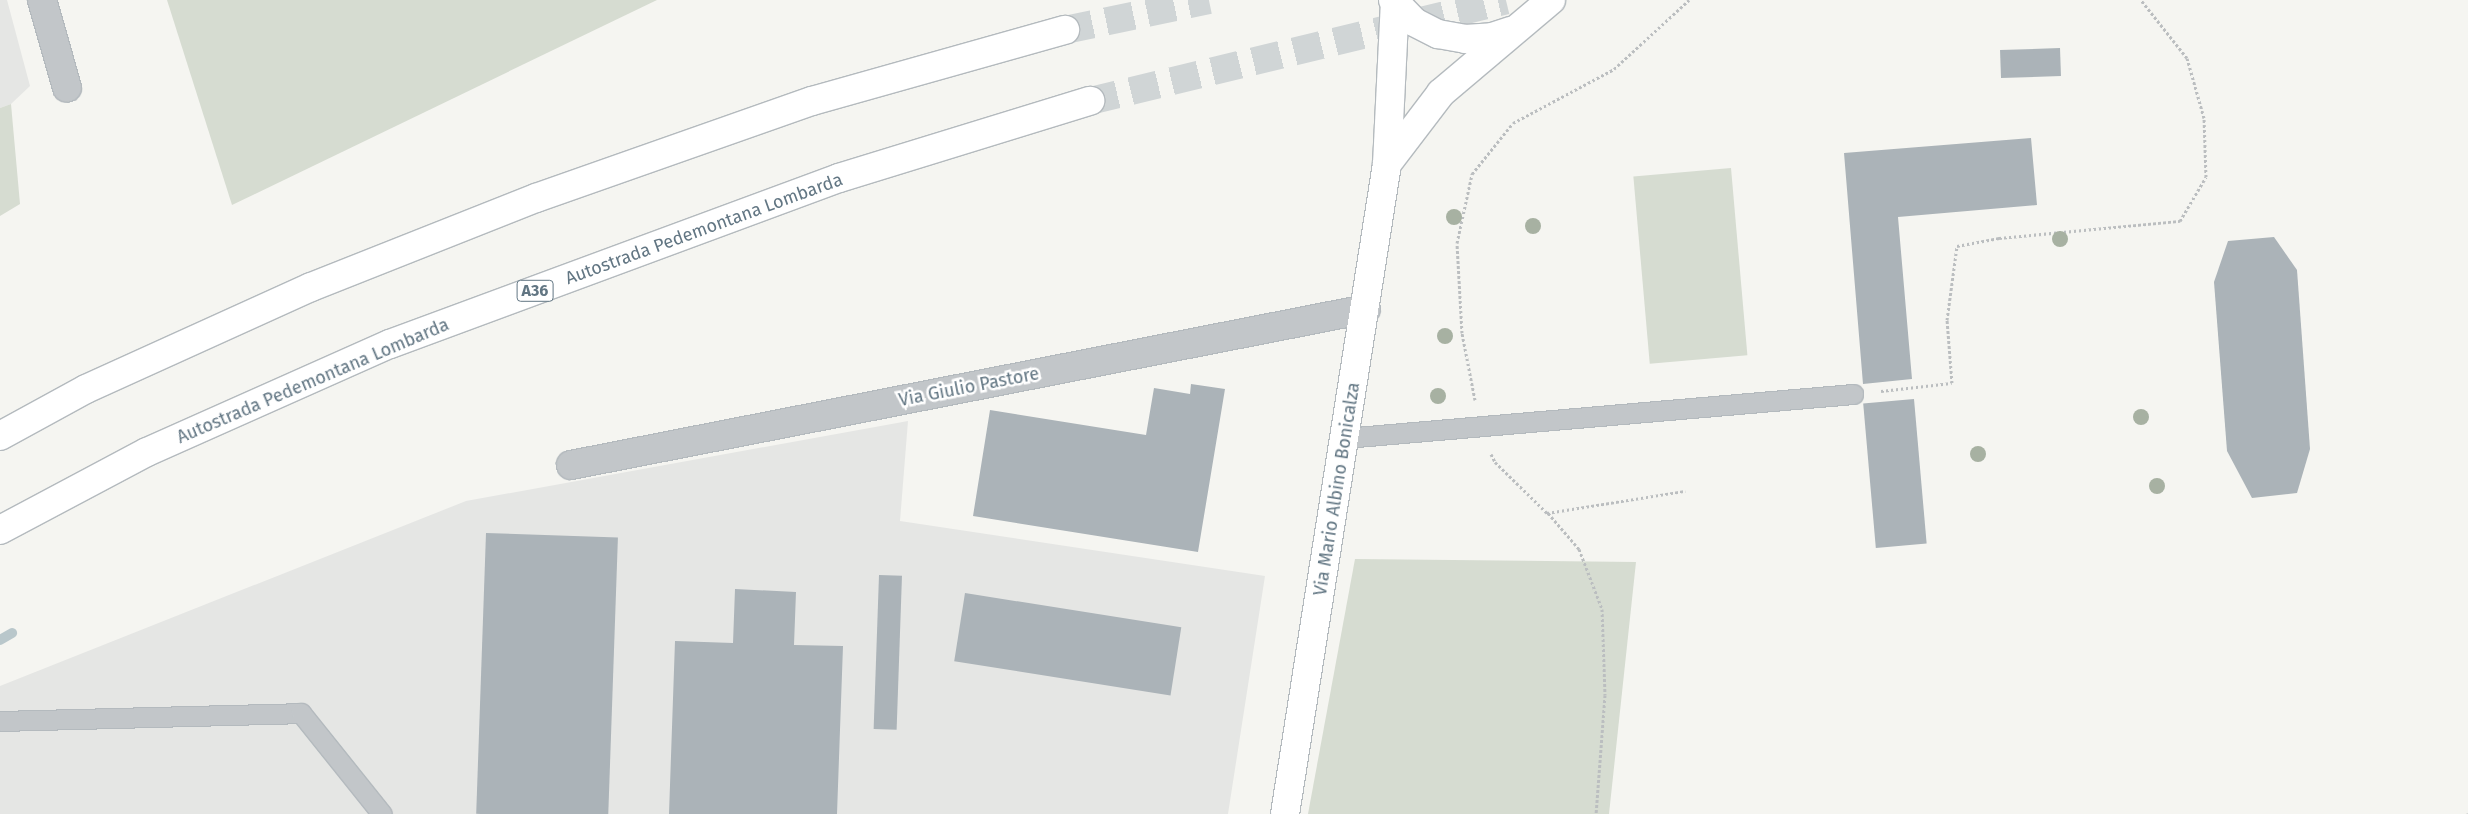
<!DOCTYPE html>
<style>
body{margin:0}
#map{position:relative;width:2468px;height:814px;overflow:hidden;background:#f5f5f1;font-family:"Fira Sans",sans-serif}
div>[style]{position:absolute}
.built>*{inset:0;background:#e5e6e4}
.green>*{inset:0;background:#d6dcd1;transform-origin:0 0}
.stream>*{height:10px;margin:-5px;padding:0 5px;transform-origin:5px;border-radius:5px;background:#b9c7cb}
.building>*{inset:0;background:#abb3b8;transform-origin:0 0}
.motorway-tunnel>*{height:28px;margin-top:-14px;transform-origin:0;background:repeating-linear-gradient(90deg,#d0d5d6 0 28px,transparent 0 42px)}
.path>*{height:3px;margin-top:-1.5px;transform-origin:0;background:repeating-linear-gradient(90deg,#bbbec0 0 2.5px,transparent 0 5px)}
.roads{filter:drop-shadow(1px 0 #b4babe) drop-shadow(-1px 0 #b4babe) drop-shadow(0 1px #b4babe) drop-shadow(0 -1px #b4babe)}
.service>*{height:19px;margin:-9.5px;padding:0 9.5px;transform-origin:9.5px;border-radius:9.5px;background:#c2c6c9}
.minor>*{height:28px;margin:-14px;padding:0 14px;transform-origin:14px;border-radius:14px;background:#c2c6c9}
.secondary>*{height:28px;margin:-14px;padding:0 14px;transform-origin:14px;border-radius:14px;background:#fff}
.motorway>*{height:28px;margin:-14px;padding:0 14px;transform-origin:14px;border-radius:14px;background:#fff}
.trees>*{width:16px;height:16px;margin:-8px;border-radius:50%;background:#a7b1a2}
span{translate:-50% -50%;white-space:nowrap;text-align:center;line-height:1.15;-webkit-text-stroke:5px #fff;paint-order:stroke}
.shield-label span{padding:1px 4px;background:#fff;border:1px solid;border-radius:4px;-webkit-text-stroke-width:0}
.shield-label{font-size:16px;color:#627683;font-weight:700}
.street-label{font-size:18px;color:#627683}
</style>
<div id="map">
<div class="built">
<i style="clip-path:polygon(0 0,7px 0,30px 86px,11px 104px,0 108px)"></i>
<i style="clip-path:polygon(908px 421px,900px 521px,1265px 576px,1228px 814px,0 814px,0 686px,466px 501px)"></i>
</div>
<div class="green">
<i style="clip-path:polygon(167px 0,657px 0,232px 205px)"></i>
<i style="clip-path:polygon(11px 104px,20px 204px,0 216px,0 108px)"></i>
<i style="left:1731px;top:168px;width:188px;height:98px;rotate:85deg"></i>
<i style="clip-path:polygon(1355px 559px,1636px 562px,1609px 814px,1308px 814px)"></i>
</div>
<div class="stream">
<i style="left:0;top:640px;width:14px;rotate:-30deg"></i>
</div>
<div class="building">
<i style="left:2060px;top:48px;width:28px;height:60px;rotate:88deg"></i>
<i style="clip-path:polygon(2031px 138px,2037px 205px,1898px 217px,1912px 379px,1863px 384px,1844px 153px)"></i>
<i style="clip-path:polygon(2274px 237px,2297px 270px,2310px 449px,2297px 493px,2252px 498px,2227px 451px,2214px 282px,2228px 241px)"></i>
<i style="clip-path:polygon(1191px 384px,1225px 389px,1198px 552px,973px 516px,990px 410px,1146px 435px,1154px 388px,1190px 394px)"></i>
<i style="left:1914px;top:399px;width:145px;height:51px;rotate:85deg"></i>
<i style="left:486px;top:533px;width:132px;height:281px;rotate:2deg"></i>
<i style="left:879px;top:575px;width:23px;height:154px;rotate:2deg"></i>
<i style="clip-path:polygon(735px 589px,796px 592px,794px 645px,843px 646px,837px 814px,669px 814px,675px 641px,733px 643px)"></i>
<i style="left:965px;top:593px;width:219px;height:69px;rotate:9deg"></i>
</div>
<div class="motorway-tunnel">
<i style="left:1065px;top:30px;width:147px;rotate:-11.8deg"></i>
<i style="left:1090px;top:101px;width:428px;rotate:-13.6deg"></i>
</div>
<div class="path">
<i style="left:1881px;top:391px;width:71px;rotate:-6.4deg"></i>
<i style="left:1952px;top:383px;width:63px;rotate:-94.5deg"></i>
<i style="left:1947px;top:320px;width:75px;rotate:-82.3deg"></i>
<i style="left:1957px;top:246px;width:43px;rotate:-10.8deg"></i>
<i style="left:1999px;top:238px;width:182px;rotate:-5.4deg"></i>
<i style="left:2180px;top:221px;width:51px;rotate:-59.4deg"></i>
<i style="left:2206px;top:177px;width:59px;rotate:-91.9deg"></i>
<i style="left:2204px;top:118px;width:62px;rotate:-105.8deg"></i>
<i style="left:2187px;top:58px;width:74px;rotate:-128.4deg"></i>
<i style="left:1475px;top:400px;width:68px;rotate:-101deg"></i>
<i style="left:1462px;top:333px;width:90px;rotate:-93.2deg"></i>
<i style="left:1457px;top:243px;width:71px;rotate:-77.7deg"></i>
<i style="left:1472px;top:174px;width:65px;rotate:-51.2deg"></i>
<i style="left:1513px;top:123px;width:115px;rotate:-28.1deg"></i>
<i style="left:1614px;top:69px;width:102px;rotate:-42.6deg"></i>
<i style="left:1491px;top:454px;width:9px;rotate:63deg"></i>
<i style="left:1495px;top:462px;width:73px;rotate:44.4deg"></i>
<i style="left:1547px;top:513px;width:140px;rotate:-9.1deg"></i>
<i style="left:1548px;top:513px;width:48px;rotate:49.3deg"></i>
<i style="left:1579px;top:549px;width:64px;rotate:69deg"></i>
<i style="left:1602px;top:609px;width:86px;rotate:88deg"></i>
<i style="left:1605px;top:695px;width:119px;rotate:94.3deg"></i>
<i style="left:2468px;top:814px;width:1px;rotate:-90deg"></i>
</div>
<div class="roads">
<div class="service">
<i style="left:1345px;top:438px;width:510px;rotate:-4.95deg"></i>
<i style="left:0;top:721px;width:301px;rotate:-1.5deg"></i>
<i style="left:301px;top:713px;width:129px;rotate:51.3deg"></i>
</div>
<div class="minor">
<i style="left:42px;top:0;width:91px;rotate:74.1deg"></i>
<i style="left:571px;top:465px;width:810px;rotate:-11.1deg"></i>
</div>
<div class="secondary">
<i style="left:1393px;top:0;width:30px;rotate:46deg"></i>
<i style="left:1414px;top:22px;width:27px;rotate:27deg"></i>
<i style="left:1438px;top:34px;width:27px;rotate:10deg"></i>
<i style="left:1465px;top:39px;width:27px;rotate:-4deg"></i>
<i style="left:1492px;top:37px;width:20px;rotate:-18deg"></i>
<i style="left:1387px;top:164px;width:89px;rotate:-52.7deg"></i>
<i style="left:1441px;top:93px;width:144px;rotate:-40.2deg"></i>
<i style="left:1285px;top:814px;width:658px;rotate:-81.08deg"></i>
<i style="left:1387px;top:164px;width:161px;rotate:-87.2deg"></i>
</div>
<div class="motorway">
<i style="left:0;top:436px;width:98px;rotate:-28.7deg"></i>
<i style="left:86px;top:389px;width:247px;rotate:-24.4deg"></i>
<i style="left:311px;top:287px;width:242px;rotate:-21.6deg"></i>
<i style="left:536px;top:198px;width:293px;rotate:-19.4deg"></i>
<i style="left:812px;top:101px;width:263px;rotate:-15.7deg"></i>
<i style="left:0;top:530px;width:166px;rotate:-28deg"></i>
<i style="left:147px;top:452px;width:266px;rotate:-24deg"></i>
<i style="left:390px;top:344px;width:479px;rotate:-20.3deg"></i>
<i style="left:839px;top:178px;width:263px;rotate:-17.1deg"></i>
</div>
</div>
<div class="trees">
<i style="left:1454px;top:217px"></i>
<i style="left:1533px;top:226px"></i>
<i style="left:2060px;top:239px"></i>
<i style="left:1445px;top:336px"></i>
<i style="left:1438px;top:396px"></i>
<i style="left:2141px;top:417px"></i>
<i style="left:1978px;top:454px"></i>
<i style="left:2157px;top:486px"></i>
</div>
<div class="shield-label">
<span style="left:535px;top:291px">A36</span>
</div>
<div class="street-label">
<span style="left:704px;top:229px;rotate:-20deg">Autostrada Pedemontana Lombarda</span>
<span style="left:313px;top:381px;rotate:-23deg">Autostrada Pedemontana Lombarda</span>
<span style="left:969px;top:387px;rotate:-11deg">Via Giulio Pastore</span>
<span style="left:1337px;top:489px;rotate:-81deg">Via Mario Albino Bonicalza</span>
</div>
</div>
